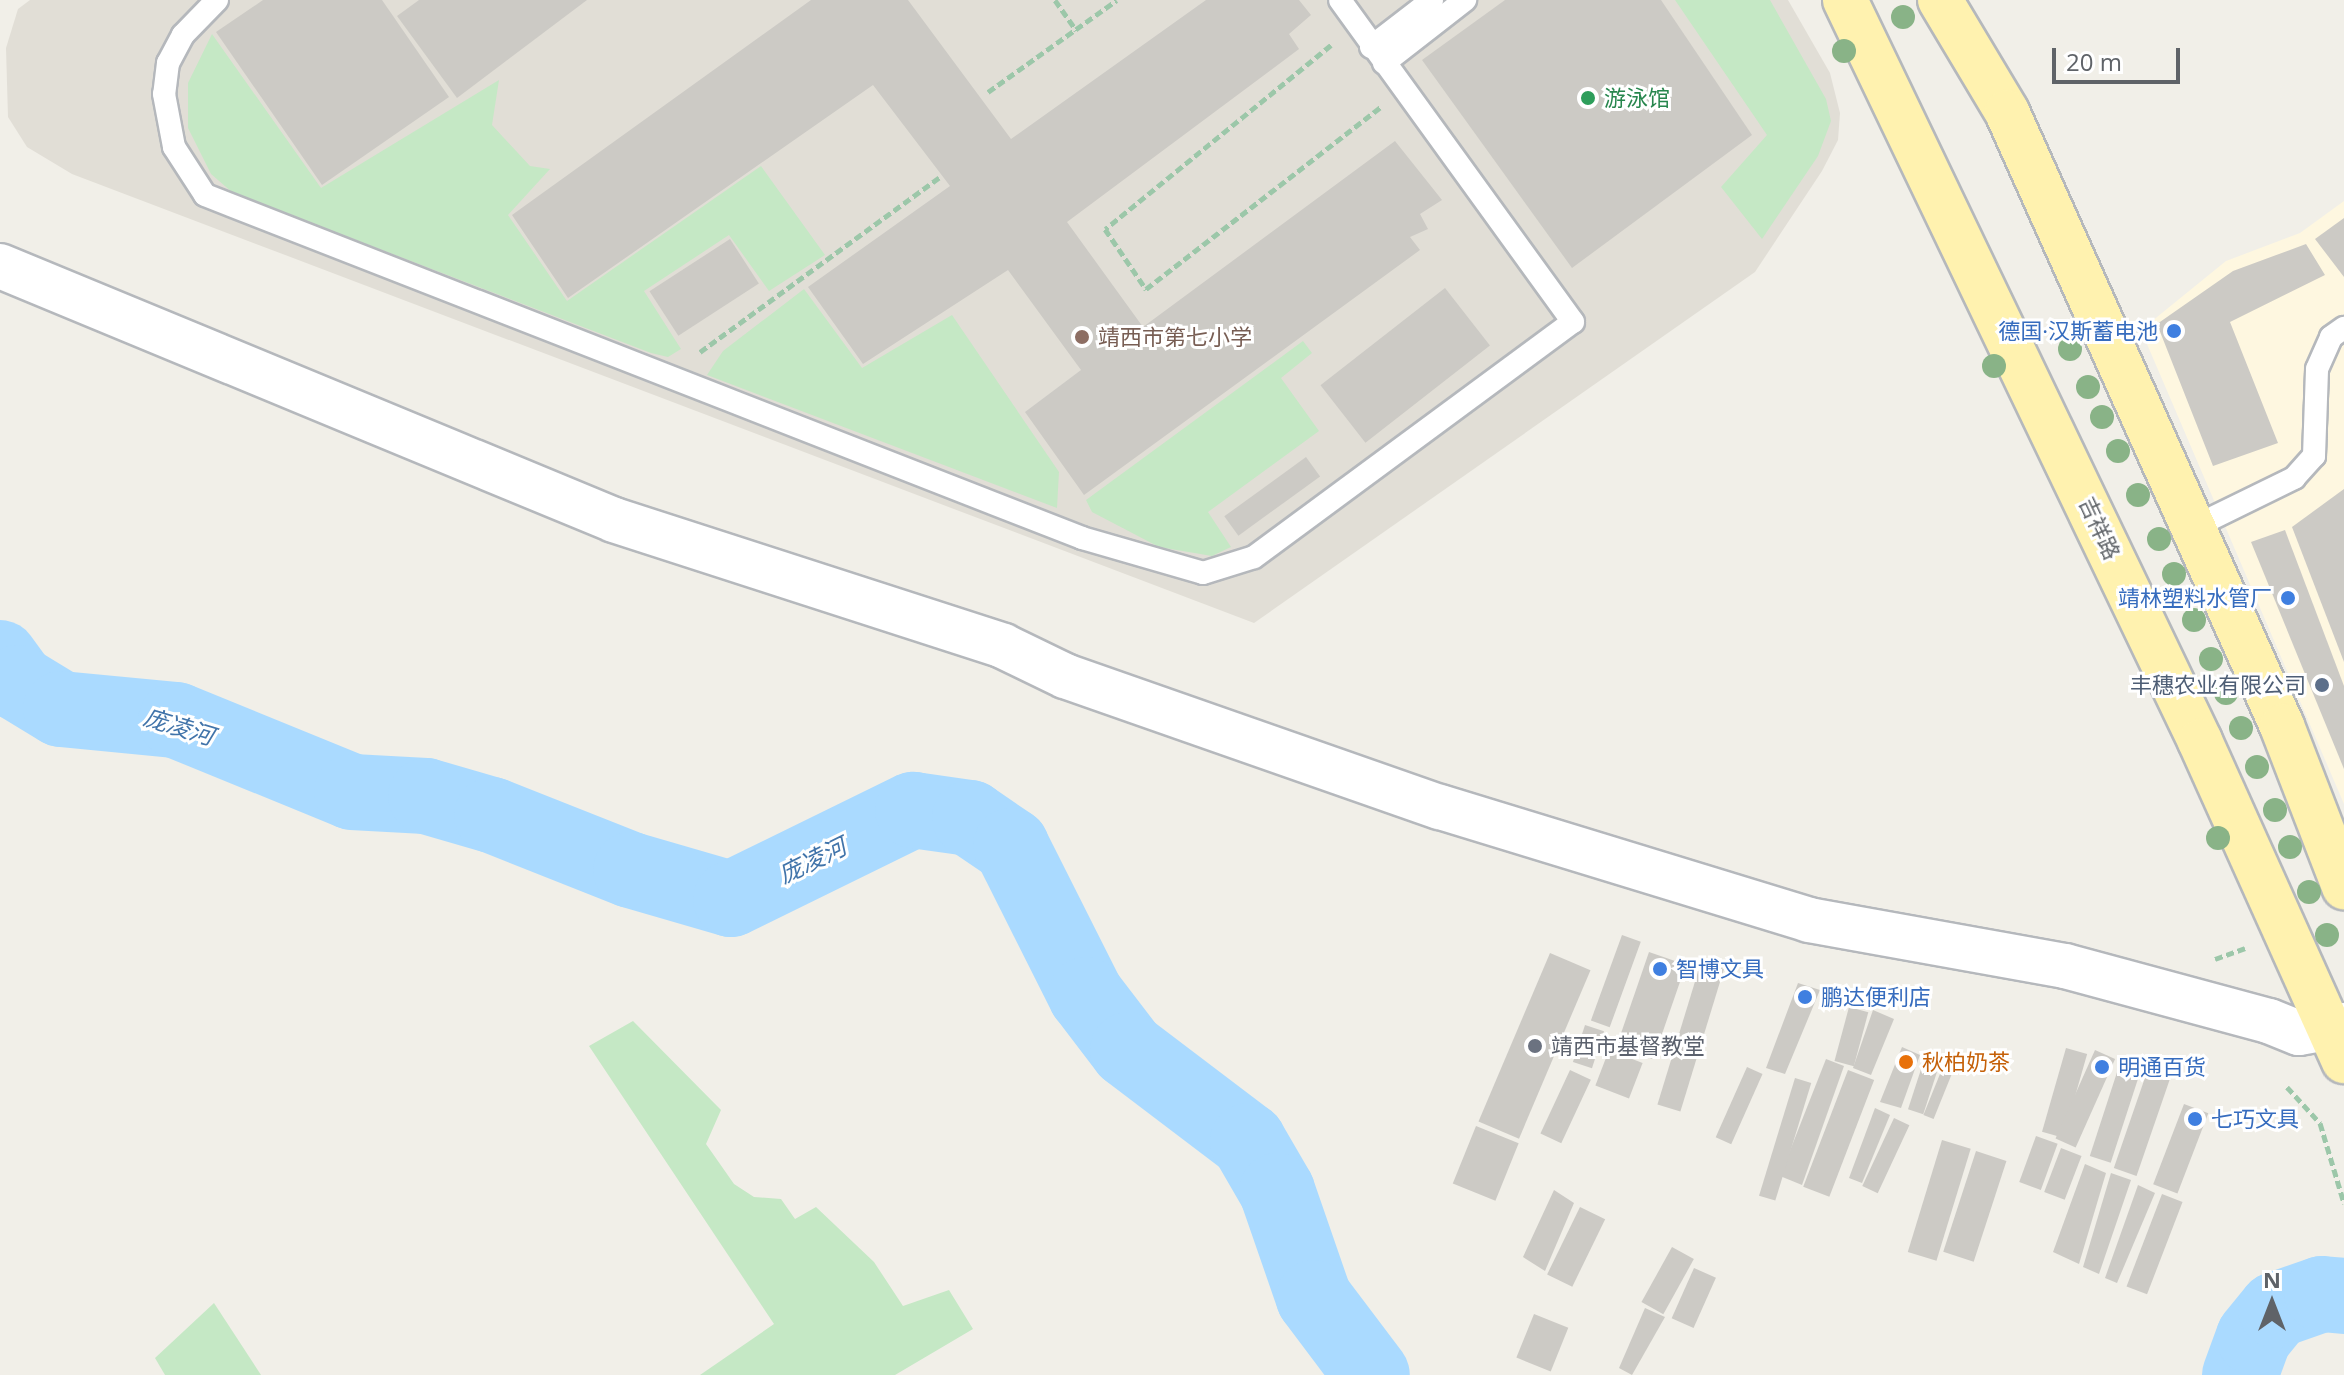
<!DOCTYPE html>
<meta charset="utf-8">
<style>
body{margin:0}
#map{position:relative;width:2344px;height:1375px;overflow:hidden;background:#f1efe8;font-family:"Open Sans","Noto Sans SC",sans-serif}
div>[style]{position:absolute}
.commercial>*{inset:0;background:#fef7e0}
.education>*{inset:0;background:#e1ded6}
.green>*{inset:0;background:#c5e8c5}
.river>*{height:76px;margin:-38px;padding:0 38px;transform-origin:38px;border-radius:38px;background:#aadaff}
.building>*{inset:0;background:#cccac5;transform-origin:0 0}
.path>*{height:5px;margin-top:-2.5px;transform-origin:0;background:repeating-linear-gradient(90deg,#9cc7a9 0 8px,transparent 0 12px)}
.roads{filter:drop-shadow(2px 0 #b5b8bc) drop-shadow(-2px 0 #b5b8bc) drop-shadow(0 2px #b5b8bc) drop-shadow(0 -2px #b5b8bc)}
.service>*{height:22px;margin:-11px;padding:0 11px;transform-origin:11px;border-radius:11px;background:#fff}
.minor>*{height:44px;margin:-22px;padding:0 22px;transform-origin:22px;border-radius:22px;background:#fff}
.secondary>*{height:44px;margin:-22px;padding:0 22px;transform-origin:22px;border-radius:22px;background:#fff}
.primary>*{height:44px;margin:-22px;padding:0 22px;transform-origin:22px;border-radius:22px;background:#fff2af}
.trees>*{width:24px;height:24px;margin:-12px;border-radius:50%;background:#89b387}
.dots>*{width:22px;height:22px;translate:-50% -50%;box-sizing:border-box;border:4px solid #fff;border-radius:50%}
span{translate:-50% -50%;white-space:nowrap;text-align:center;line-height:1.15;-webkit-text-stroke:6px #fff;paint-order:stroke}
.leisure-label{font-size:22px;color:#27864d}
.left{translate:0 -50%;text-align:left}
.shop-label{font-size:22px;color:#366cbe}
.right{translate:-100% -50%;text-align:right}
.education-label{font-size:22px;color:#785e54}
.street-label{font-size:22px;color:#5f6368}
.service-label{font-size:22px;color:#4e5e75}
.worship-label{font-size:22px;color:#5b616d}
.food-label{font-size:22px;color:#c56008}
.water-label{font-size:24px;color:#4174aa;font-style:italic}
.north{position:absolute;left:2232px;top:1263px;width:80px;height:80px;-webkit-text-stroke:6px #fff;paint-order:stroke;rotate:0deg;font-size:22px;font-weight:700;line-height:32px;text-align:center;color:#5f6368}
.north::after{content:'';display:block;margin:auto;width:28px;height:36px;background:#5f6368;clip-path:polygon(50% 0,100% 100%,50% 72%,0 100%)}
.scale{position:absolute;left:2052px;top:48px;width:128px;height:36px;box-sizing:border-box;border:4px solid #5f6368;border-top:0;padding-left:10px;font-size:24px;line-height:28px;white-space:nowrap;color:#5f6368;-webkit-text-stroke:6px #fff;paint-order:stroke}
</style>
<div id="map">
<div class="commercial">
<i style="clip-path:polygon(2344px 201px,2344px 804px,2141px 330px,2226px 261px,2300px 233px)"></i>
</div>
<div class="education">
<i style="clip-path:polygon(30px 0,1788px 0,1830px 73px,1840px 113px,1838px 140px,1822px 171px,1755px 272px,1254px 623px,72px 174px,27px 147px,8px 117px,6px 48px,18px 9px)"></i>
</div>
<div class="green">
<i style="clip-path:polygon(1675px 0,1770px 0,1826px 99px,1831px 121px,1818px 156px,1762px 239px,1721px 187px,1767px 135px)"></i>
<i style="clip-path:polygon(212px 34px,321px 188px,499px 80px,492px 125px,530px 166px,550px 169px,508px 215px,567px 301px,761px 166px,825px 255px,769px 291px,729px 235px,644px 291px,681px 349px,668px 357px,651px 353px,233px 193px,211px 174px,188px 128px,188px 83px)"></i>
<i style="clip-path:polygon(804px 289px,862px 368px,952px 315px,1059px 472px,1057px 508px,707px 375px,723px 351px)"></i>
<i style="clip-path:polygon(1303px 341px,1312px 353px,1281px 378px,1319px 431px,1208px 512px,1231px 547px,1212px 556px,1159px 547px,1092px 512px,1086px 500px)"></i>
<i style="clip-path:polygon(633px 1021px,721px 1110px,706px 1144px,734px 1184px,754px 1197px,781px 1199px,795px 1219px,816px 1207px,874px 1262px,903px 1306px,949px 1290px,973px 1329px,895px 1375px,700px 1375px,774px 1324px,589px 1046px)"></i>
<i style="clip-path:polygon(214px 1303px,261px 1375px,165px 1375px,155px 1358px)"></i>
</div>
<div class="river">
<i style="left:0;top:658px;width:31px;rotate:54deg"></i>
<i style="left:18px;top:683px;width:50px;rotate:31.2deg"></i>
<i style="left:61px;top:709px;width:116px;rotate:5.5deg"></i>
<i style="left:176px;top:720px;width:190px;rotate:22.2deg"></i>
<i style="left:352px;top:792px;width:74px;rotate:3.1deg"></i>
<i style="left:426px;top:796px;width:69px;rotate:16.1deg"></i>
<i style="left:492px;top:815px;width:149px;rotate:21.6deg"></i>
<i style="left:631px;top:870px;width:104px;rotate:16.2deg"></i>
<i style="left:731px;top:899px;width:203px;rotate:-26.1deg"></i>
<i style="left:913px;top:810px;width:58px;rotate:8deg"></i>
<i style="left:970px;top:818px;width:50px;rotate:34.3deg"></i>
<i style="left:1011px;top:846px;width:167px;rotate:63.3deg"></i>
<i style="left:1086px;top:995px;width:69px;rotate:52.6deg"></i>
<i style="left:1128px;top:1050px;width:151px;rotate:37.2deg"></i>
<i style="left:1248px;top:1141px;width:58px;rotate:59.9deg"></i>
<i style="left:1277px;top:1191px;width:113px;rotate:70.9deg"></i>
<i style="left:1314px;top:1298px;width:96px;rotate:53deg"></i>
<i style="left:2240px;top:1375px;width:40px;rotate:-69.8deg"></i>
<i style="left:2254px;top:1337px;width:35px;rotate:-51deg"></i>
<i style="left:2276px;top:1310px;width:49px;rotate:-19.2deg"></i>
<i style="left:2322px;top:1294px;width:22px;rotate:5deg"></i>
</div>
<div class="building">
<i style="clip-path:polygon(263px 0,382px 0,449px 97px,322px 185px,216px 32px)"></i>
<i style="clip-path:polygon(419px 0,587px 0,457px 98px,397px 16px)"></i>
<i style="clip-path:polygon(811px 0,908px 0,1011px 139px,1206px 0,1299px 0,1311px 15px,1289px 34px,1299px 49px,1067px 222px,1143px 327px,1395px 141px,1442px 200px,1420px 214px,1428px 229px,1410px 237px,1420px 250px,1084px 495px,1025px 412px,1081px 370px,1008px 270px,863px 364px,808px 287px,950px 186px,873px 85px,568px 298px,512px 215px)"></i>
<i style="clip-path:polygon(1505px 0,1661px 0,1752px 135px,1572px 268px,1422px 60px)"></i>
<i style="clip-path:polygon(2344px 218px,2344px 277px,2315px 239px)"></i>
<i style="left:730px;top:239px;width:53px;height:96px;rotate:57deg"></i>
<i style="clip-path:polygon(2306px 244px,2325px 275px,2230px 322px,2278px 443px,2213px 466px,2157px 324px,2233px 271px)"></i>
<i style="left:1445px;top:288px;width:73px;height:158px;rotate:52deg"></i>
<i style="left:1306px;top:457px;width:24px;height:101px;rotate:54deg"></i>
<i style="clip-path:polygon(2344px 489px,2344px 662px,2292px 527px)"></i>
<i style="clip-path:polygon(2285px 530px,2344px 686px,2344px 769px,2251px 542px)"></i>
<i style="left:1622px;top:935px;width:20px;height:91px;rotate:20deg"></i>
<i style="left:1649px;top:952px;width:39px;height:100px;rotate:19deg"></i>
<i style="left:1550px;top:953px;width:44px;height:183px;rotate:23deg"></i>
<i style="left:1701px;top:962px;width:24px;height:149px;rotate:17deg"></i>
<i style="clip-path:polygon(1798px 983px,1820px 990px,1785px 1074px,1766px 1068px)"></i>
<i style="left:1849px;top:1007px;width:20px;height:56px;rotate:15deg"></i>
<i style="clip-path:polygon(1873px 1010px,1894px 1019px,1871px 1075px,1853px 1068px)"></i>
<i style="left:1585px;top:1025px;width:20px;height:39px;rotate:18deg"></i>
<i style="clip-path:polygon(1902px 1047px,1920px 1055px,1901px 1108px,1880px 1102px)"></i>
<i style="left:2066px;top:1048px;width:22px;height:87px;rotate:16deg"></i>
<i style="left:1609px;top:1050px;width:36px;height:38px;rotate:21deg"></i>
<i style="left:2095px;top:1050px;width:22px;height:97px;rotate:24deg"></i>
<i style="left:1925px;top:1057px;width:16px;height:55px;rotate:18deg"></i>
<i style="clip-path:polygon(1826px 1059px,1844px 1066px,1802px 1185px,1780px 1176px)"></i>
<i style="left:2121px;top:1060px;width:22px;height:101px;rotate:18deg"></i>
<i style="left:1944px;top:1064px;width:11px;height:55px;rotate:22deg"></i>
<i style="left:2149px;top:1066px;width:24px;height:108px;rotate:19deg"></i>
<i style="left:1747px;top:1067px;width:17px;height:77px;rotate:24deg"></i>
<i style="left:1570px;top:1070px;width:23px;height:70px;rotate:25deg"></i>
<i style="left:1848px;top:1070px;width:28px;height:125px;rotate:21deg"></i>
<i style="left:1795px;top:1078px;width:17px;height:123px;rotate:17deg"></i>
<i style="left:2184px;top:1104px;width:26px;height:86px;rotate:21deg"></i>
<i style="clip-path:polygon(1875px 1108px,1890px 1115px,1862px 1183px,1849px 1178px)"></i>
<i style="left:1894px;top:1118px;width:17px;height:75px;rotate:25deg"></i>
<i style="left:1476px;top:1126px;width:46px;height:62px;rotate:22deg"></i>
<i style="left:2036px;top:1136px;width:23px;height:49px;rotate:20deg"></i>
<i style="left:1942px;top:1140px;width:30px;height:117px;rotate:17deg"></i>
<i style="left:2061px;top:1148px;width:22px;height:47px;rotate:21deg"></i>
<i style="left:1976px;top:1151px;width:32px;height:106px;rotate:18deg"></i>
<i style="clip-path:polygon(2085px 1164px,2106px 1173px,2079px 1264px,2053px 1252px)"></i>
<i style="clip-path:polygon(2111px 1173px,2131px 1180px,2099px 1274px,2083px 1267px)"></i>
<i style="clip-path:polygon(2138px 1185px,2155px 1193px,2117px 1283px,2105px 1278px)"></i>
<i style="clip-path:polygon(1554px 1190px,1574px 1203px,1545px 1271px,1523px 1257px)"></i>
<i style="left:2162px;top:1194px;width:22px;height:99px;rotate:21deg"></i>
<i style="left:1580px;top:1207px;width:28px;height:75px;rotate:26deg"></i>
<i style="left:1672px;top:1247px;width:25px;height:63px;rotate:29deg"></i>
<i style="left:1694px;top:1268px;width:24px;height:55px;rotate:24deg"></i>
<i style="clip-path:polygon(1645px 1308px,1665px 1317px,1632px 1375px,1619px 1368px)"></i>
<i style="left:1534px;top:1314px;width:37px;height:47px;rotate:22deg"></i>
</div>
<div class="path">
<i style="left:1055px;top:0;width:37px;rotate:55deg"></i>
<i style="left:1331px;top:45px;width:291px;rotate:140.8deg"></i>
<i style="left:1105px;top:229px;width:73px;rotate:55.7deg"></i>
<i style="left:1146px;top:289px;width:297px;rotate:-37.8deg"></i>
<i style="left:988px;top:92px;width:158px;rotate:-35.5deg"></i>
<i style="left:700px;top:352px;width:296px;rotate:-36.1deg"></i>
<i style="left:2215px;top:959px;width:32px;rotate:-20deg"></i>
<i style="left:2287px;top:1087px;width:49px;rotate:47.5deg"></i>
<i style="left:2320px;top:1123px;width:84px;rotate:73.3deg"></i>
</div>
<div class="roads">
<div class="service">
<i style="left:217px;top:0;width:49px;rotate:134.2deg"></i>
<i style="left:183px;top:35px;width:32px;rotate:118deg"></i>
<i style="left:168px;top:63px;width:31px;rotate:97deg"></i>
<i style="left:164px;top:94px;width:54px;rotate:79.3deg"></i>
<i style="left:174px;top:147px;width:57px;rotate:57.1deg"></i>
<i style="left:205px;top:195px;width:942px;rotate:21.36deg"></i>
<i style="left:1082px;top:538px;width:126px;rotate:16.1deg"></i>
<i style="left:1203px;top:573px;width:53px;rotate:-17.4deg"></i>
<i style="left:1254px;top:557px;width:396px;rotate:-36.4deg"></i>
<i style="left:1573px;top:322px;width:397px;rotate:-125.9deg"></i>
<i style="left:1371px;top:47px;width:77px;rotate:-37.6deg"></i>
<i style="left:1384px;top:63px;width:103px;rotate:-37.9deg"></i>
<i style="left:2192px;top:528px;width:114px;rotate:-26.1deg"></i>
<i style="left:2294px;top:478px;width:30px;rotate:-48deg"></i>
<i style="left:2314px;top:456px;width:87px;rotate:-88deg"></i>
<i style="left:2317px;top:369px;width:35px;rotate:-66deg"></i>
<i style="left:2331px;top:337px;width:16px;rotate:-35deg"></i>
</div>
<div class="minor">
<i style="left:0;top:266px;width:664px;rotate:22.47deg"></i>
<i style="left:614px;top:520px;width:409px;rotate:17.9deg"></i>
<i style="left:1003px;top:646px;width:69px;rotate:25.8deg"></i>
<i style="left:1065px;top:676px;width:397px;rotate:19.3deg"></i>
<i style="left:1440px;top:807px;width:386px;rotate:17deg"></i>
<i style="left:1809px;top:920px;width:260px;rotate:10.2deg"></i>
<i style="left:2065px;top:966px;width:211px;rotate:15.1deg"></i>
</div>
<div class="secondary">
<i style="left:2269px;top:1021px;width:32px;rotate:22deg"></i>
<i style="left:2299px;top:1033px;width:46px;rotate:-10.1deg"></i>
</div>
<div class="primary">
<i style="left:1845px;top:0;width:822px;rotate:64.4deg"></i>
<i style="left:2200px;top:741px;width:351px;rotate:65.8deg"></i>
<i style="left:1940px;top:0;width:131px;rotate:59.1deg"></i>
<i style="left:2007px;top:112px;width:673px;rotate:65.87deg"></i>
<i style="left:2282px;top:726px;width:173px;rotate:68.9deg"></i>
</div>
</div>
<div class="trees">
<i style="left:1903px;top:17px"></i>
<i style="left:1844px;top:51px"></i>
<i style="left:2070px;top:349px"></i>
<i style="left:1994px;top:366px"></i>
<i style="left:2088px;top:387px"></i>
<i style="left:2102px;top:417px"></i>
<i style="left:2118px;top:451px"></i>
<i style="left:2138px;top:495px"></i>
<i style="left:2159px;top:539px"></i>
<i style="left:2174px;top:574px"></i>
<i style="left:2194px;top:620px"></i>
<i style="left:2211px;top:659px"></i>
<i style="left:2226px;top:693px"></i>
<i style="left:2241px;top:728px"></i>
<i style="left:2257px;top:767px"></i>
<i style="left:2275px;top:810px"></i>
<i style="left:2218px;top:838px"></i>
<i style="left:2290px;top:847px"></i>
<i style="left:2309px;top:892px"></i>
<i style="left:2327px;top:935px"></i>
</div>
<div class="dots">
<i style="left:1588px;top:98px;background:#2e9e5b"></i>
<i style="left:2174px;top:331px;background:#3f7fe0"></i>
<i style="left:1082px;top:337px;background:#8d6e63"></i>
<i style="left:2288px;top:598px;background:#3f7fe0"></i>
<i style="left:2322px;top:685px;background:#5c6f8a"></i>
<i style="left:1660px;top:969px;background:#3f7fe0"></i>
<i style="left:1805px;top:997px;background:#3f7fe0"></i>
<i style="left:1535px;top:1046px;background:#6b7280"></i>
<i style="left:1906px;top:1062px;background:#e8710a"></i>
<i style="left:2102px;top:1067px;background:#3f7fe0"></i>
<i style="left:2195px;top:1119px;background:#3f7fe0"></i>
</div>
<div class="leisure-label">
<span class="left" style="left:1604px;top:98px">游泳馆</span>
</div>
<div class="shop-label">
<span class="right" style="left:2158px;top:331px">德国·汉斯蓄电池</span>
<span class="right" style="left:2272px;top:598px">靖林塑料水管厂</span>
<span class="left" style="left:1676px;top:969px">智博文具</span>
<span class="left" style="left:1821px;top:997px">鹏达便利店</span>
<span class="left" style="left:2118px;top:1067px">明通百货</span>
<span class="left" style="left:2211px;top:1119px">七巧文具</span>
</div>
<div class="education-label">
<span class="left" style="left:1098px;top:337px">靖西市第七小学</span>
</div>
<div class="street-label">
<span style="left:2100px;top:528px;rotate:65deg">吉祥路</span>
</div>
<div class="service-label">
<span class="right" style="left:2306px;top:685px">丰穗农业有限公司</span>
</div>
<div class="worship-label">
<span class="left" style="left:1551px;top:1046px">靖西市基督教堂</span>
</div>
<div class="food-label">
<span class="left" style="left:1922px;top:1062px">秋柏奶茶</span>
</div>
<div class="water-label">
<span style="left:179px;top:726px;rotate:17deg">庞凌河</span>
<span style="left:812px;top:860px;rotate:-26deg">庞凌河</span>
</div>
<div class="north">N</div>
<div class="scale">20 m</div>
</div>
